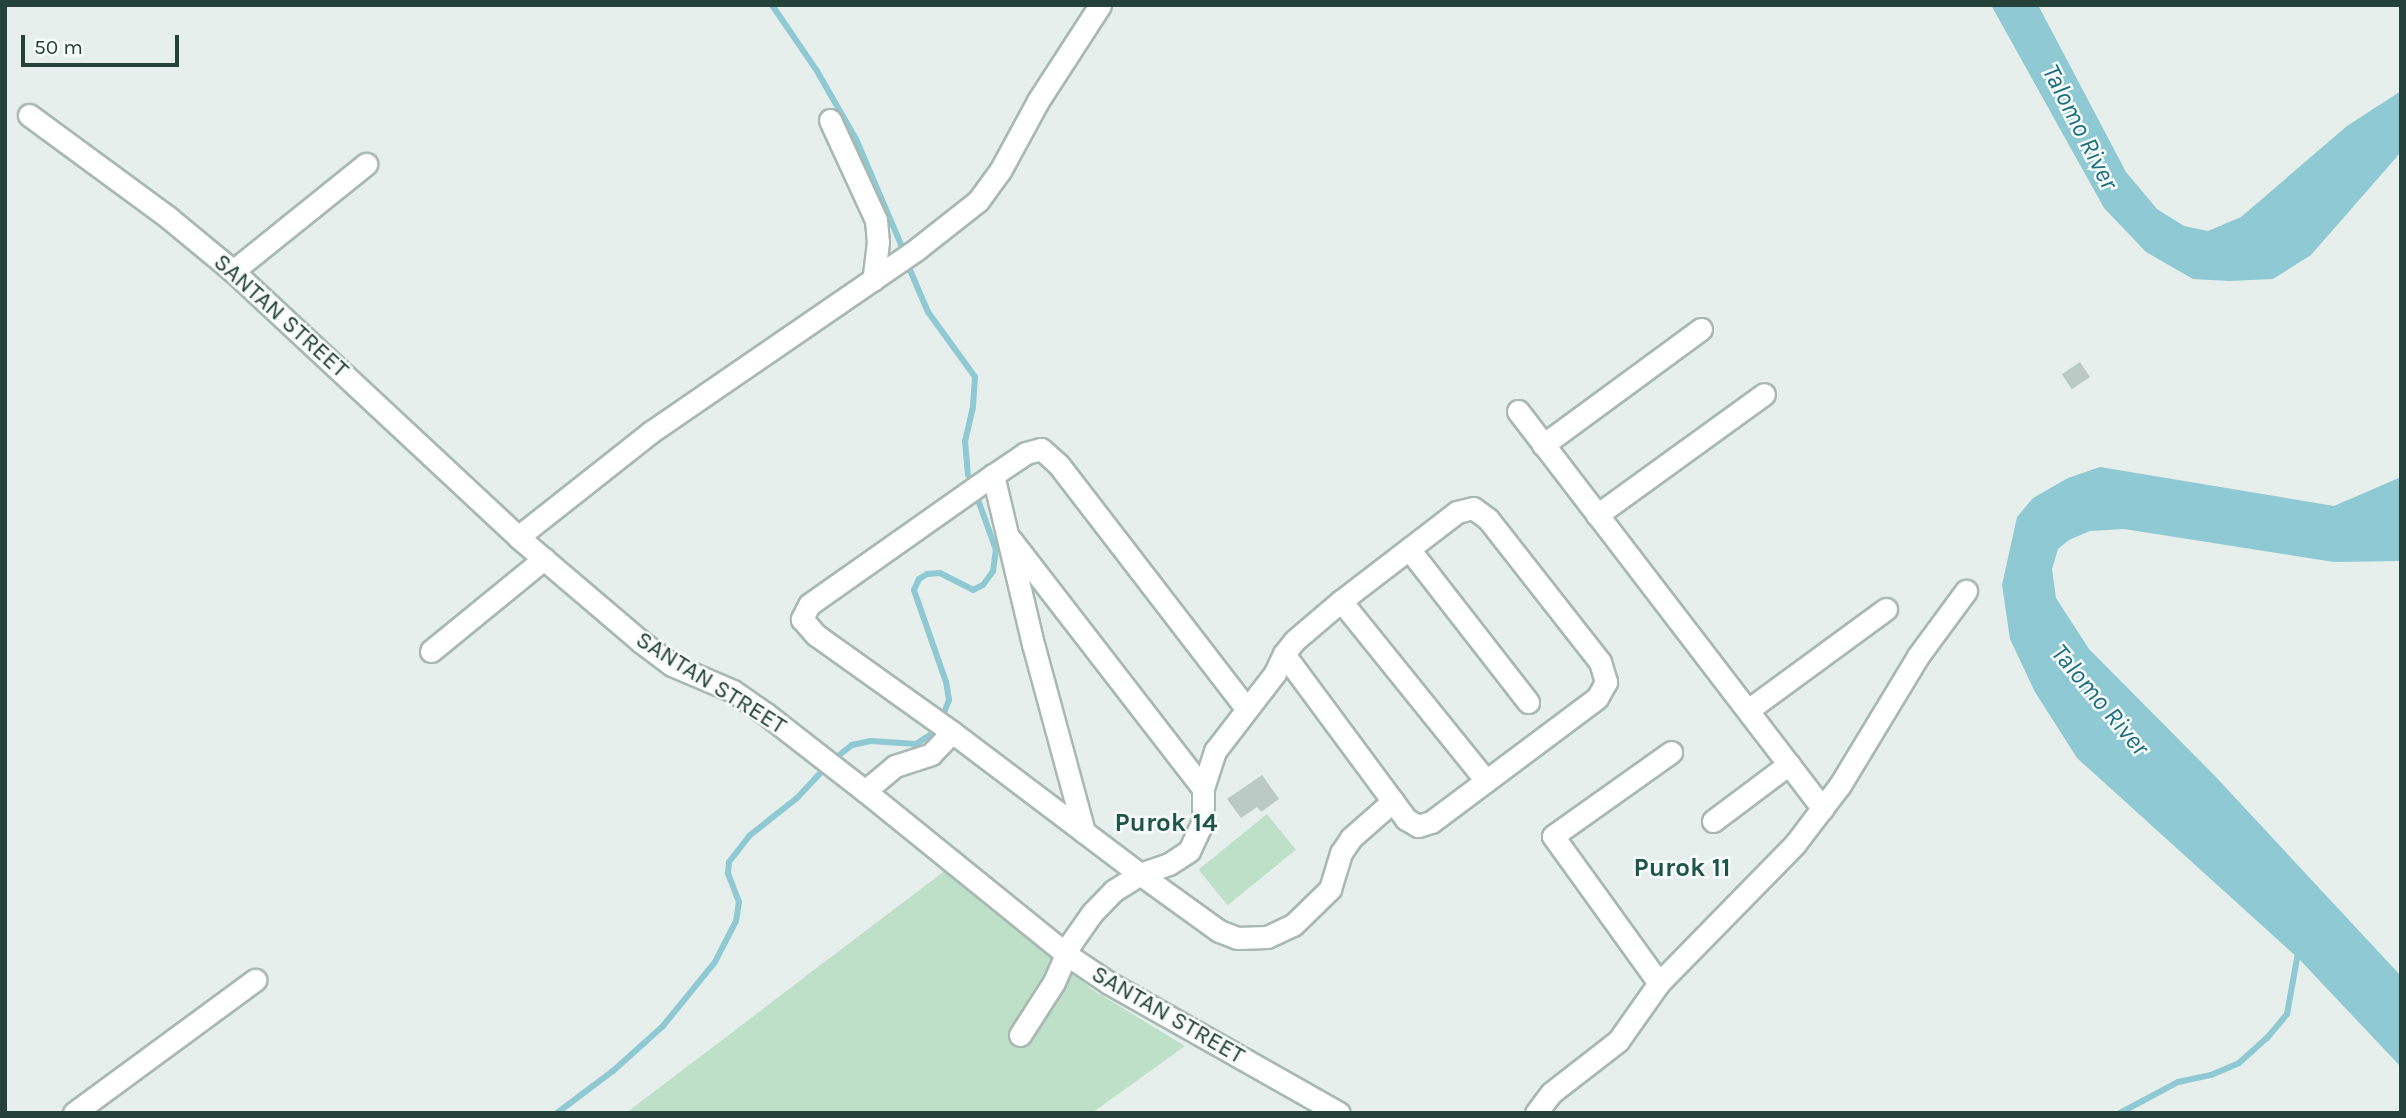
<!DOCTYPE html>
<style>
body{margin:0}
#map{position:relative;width:2406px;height:1118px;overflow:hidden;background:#e6efeb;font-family:Karla,sans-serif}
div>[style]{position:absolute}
.green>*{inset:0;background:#bfe0c8;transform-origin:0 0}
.water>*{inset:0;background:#8ec9d4}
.stream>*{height:6px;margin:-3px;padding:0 3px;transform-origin:3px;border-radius:3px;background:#8ec9d4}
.building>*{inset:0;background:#bbcac4;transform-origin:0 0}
.roads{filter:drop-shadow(2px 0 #a8b8b2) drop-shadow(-2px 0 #a8b8b2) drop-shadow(0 2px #a8b8b2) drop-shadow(0 -2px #a8b8b2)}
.minor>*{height:21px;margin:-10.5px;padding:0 10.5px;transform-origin:10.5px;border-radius:10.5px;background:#fff}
span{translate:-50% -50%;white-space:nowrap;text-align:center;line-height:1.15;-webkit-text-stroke:5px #f7fbf9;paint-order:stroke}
.street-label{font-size:24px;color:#24423a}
.water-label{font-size:26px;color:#1c6f80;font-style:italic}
.neighbourhood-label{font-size:26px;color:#1f5548;font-weight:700}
.frame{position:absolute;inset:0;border:7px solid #24423a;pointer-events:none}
.scale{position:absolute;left:21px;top:35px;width:158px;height:32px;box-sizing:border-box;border:4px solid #24423a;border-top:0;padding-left:9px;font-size:21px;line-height:24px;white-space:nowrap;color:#24423a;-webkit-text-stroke:5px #f7fbf9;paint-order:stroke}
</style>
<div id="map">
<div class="green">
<i style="left:1267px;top:814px;width:46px;height:88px;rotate:51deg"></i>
<i style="clip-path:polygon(947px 869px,1093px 990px,1185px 1046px,1092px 1113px,626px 1113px)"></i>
</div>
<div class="water">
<i style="clip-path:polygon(1991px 5px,2038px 5px,2126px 172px,2157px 209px,2184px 226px,2208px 231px,2241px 217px,2347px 126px,2401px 91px,2401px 152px,2311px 255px,2273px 279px,2229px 281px,2193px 279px,2146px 252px,2104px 208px)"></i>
<i style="clip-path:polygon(2100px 467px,2334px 506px,2401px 477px,2399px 561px,2334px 562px,2124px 529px,2090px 531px,2069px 540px,2058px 549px,2052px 569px,2056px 598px,2089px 649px,2214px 775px,2401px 976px,2401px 1067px,2299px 959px,2077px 758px,2035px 692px,2010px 639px,2002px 585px,2017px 517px,2033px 498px,2068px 478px)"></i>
</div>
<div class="stream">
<i style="left:772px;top:5px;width:80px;rotate:55.7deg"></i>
<i style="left:817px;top:71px;width:78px;rotate:60.2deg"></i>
<i style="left:856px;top:139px;width:117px;rotate:66.9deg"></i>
<i style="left:910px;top:270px;width:46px;rotate:66.8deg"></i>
<i style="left:928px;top:312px;width:80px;rotate:54.1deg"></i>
<i style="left:975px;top:377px;width:30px;rotate:94deg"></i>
<i style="left:973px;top:407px;width:35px;rotate:103deg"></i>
<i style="left:965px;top:441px;width:34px;rotate:85deg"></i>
<i style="left:943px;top:715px;width:16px;rotate:-68deg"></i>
<i style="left:949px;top:700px;width:18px;rotate:-99deg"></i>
<i style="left:946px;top:682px;width:97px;rotate:-109.2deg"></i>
<i style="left:914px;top:590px;width:12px;rotate:-66deg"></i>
<i style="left:919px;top:579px;width:9px;rotate:-32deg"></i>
<i style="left:927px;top:574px;width:13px;rotate:-4deg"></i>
<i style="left:940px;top:573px;width:37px;rotate:27deg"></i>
<i style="left:973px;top:590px;width:11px;rotate:-27deg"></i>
<i style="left:983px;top:585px;width:17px;rotate:-54deg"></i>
<i style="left:993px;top:571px;width:21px;rotate:-82deg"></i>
<i style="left:996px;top:550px;width:56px;rotate:-109.7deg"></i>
<i style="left:838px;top:756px;width:18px;rotate:-38deg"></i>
<i style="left:852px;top:745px;width:19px;rotate:-12deg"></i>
<i style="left:871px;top:741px;width:45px;rotate:3.8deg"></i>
<i style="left:916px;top:744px;width:17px;rotate:-33deg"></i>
<i style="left:557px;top:1113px;width:70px;rotate:-36.9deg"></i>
<i style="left:613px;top:1071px;width:67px;rotate:-42deg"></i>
<i style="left:663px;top:1026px;width:82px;rotate:-50.9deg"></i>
<i style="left:715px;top:962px;width:46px;rotate:-62.9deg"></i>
<i style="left:736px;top:921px;width:19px;rotate:-81deg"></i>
<i style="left:739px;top:902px;width:31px;rotate:-111deg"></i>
<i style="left:728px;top:873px;width:11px;rotate:-85deg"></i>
<i style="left:729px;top:862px;width:33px;rotate:-52deg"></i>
<i style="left:749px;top:836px;width:61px;rotate:-38.4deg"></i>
<i style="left:797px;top:798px;width:33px;rotate:-47deg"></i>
<i style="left:2120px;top:1113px;width:66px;rotate:-28.1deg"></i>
<i style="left:2178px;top:1082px;width:34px;rotate:-12deg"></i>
<i style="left:2211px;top:1075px;width:30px;rotate:-23deg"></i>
<i style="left:2239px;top:1063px;width:38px;rotate:-42deg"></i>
<i style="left:2267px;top:1038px;width:31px;rotate:-50deg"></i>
<i style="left:2287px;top:1014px;width:62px;rotate:-79.8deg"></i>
</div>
<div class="building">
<i style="left:2080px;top:362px;width:18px;height:22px;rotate:56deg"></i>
<i style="clip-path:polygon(1262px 775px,1279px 799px,1261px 812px,1257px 807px,1241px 818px,1227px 799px)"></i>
</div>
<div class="roads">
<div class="minor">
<i style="left:29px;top:115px;width:174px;rotate:36.3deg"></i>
<i style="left:169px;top:218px;width:83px;rotate:39.6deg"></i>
<i style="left:233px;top:271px;width:390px;rotate:43deg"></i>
<i style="left:518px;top:537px;width:160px;rotate:40.4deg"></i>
<i style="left:640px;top:641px;width:40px;rotate:37deg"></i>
<i style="left:672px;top:665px;width:66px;rotate:23.1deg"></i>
<i style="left:733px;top:691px;width:40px;rotate:34.9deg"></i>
<i style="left:766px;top:714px;width:125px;rotate:37.9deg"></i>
<i style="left:865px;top:791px;width:259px;rotate:39deg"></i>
<i style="left:1066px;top:954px;width:52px;rotate:34deg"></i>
<i style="left:1109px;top:983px;width:264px;rotate:29.5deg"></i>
<i style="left:830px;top:120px;width:110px;rotate:65.3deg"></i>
<i style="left:876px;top:220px;width:22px;rotate:85deg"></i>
<i style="left:878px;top:242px;width:38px;rotate:97deg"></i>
<i style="left:233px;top:271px;width:171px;rotate:-38.8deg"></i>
<i style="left:1518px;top:411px;width:501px;rotate:52.54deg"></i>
<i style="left:1543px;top:445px;width:196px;rotate:-36.3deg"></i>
<i style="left:993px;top:475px;width:174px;rotate:76.7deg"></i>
<i style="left:1033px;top:644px;width:195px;rotate:74.8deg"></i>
<i style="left:1597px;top:515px;width:206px;rotate:-35.9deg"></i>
<i style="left:518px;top:537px;width:169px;rotate:-38.3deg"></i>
<i style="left:651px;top:432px;width:323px;rotate:-34.5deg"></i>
<i style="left:917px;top:249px;width:78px;rotate:-38.2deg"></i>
<i style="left:978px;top:201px;width:37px;rotate:-54deg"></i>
<i style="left:1000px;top:171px;width:80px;rotate:-61.5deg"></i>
<i style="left:1038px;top:101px;width:114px;rotate:-57.1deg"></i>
<i style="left:1011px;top:540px;width:314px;rotate:52.3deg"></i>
<i style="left:1409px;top:549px;width:194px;rotate:52.1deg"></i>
<i style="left:1341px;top:601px;width:231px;rotate:51.1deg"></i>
<i style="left:431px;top:651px;width:146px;rotate:-39.2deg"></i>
<i style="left:1246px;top:708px;width:307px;rotate:-127.6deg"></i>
<i style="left:1059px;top:465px;width:24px;rotate:-138deg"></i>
<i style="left:1041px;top:449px;width:16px;rotate:165deg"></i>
<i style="left:1026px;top:453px;width:40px;rotate:146deg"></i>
<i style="left:993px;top:475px;width:225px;rotate:144.8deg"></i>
<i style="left:809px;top:605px;width:16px;rotate:117deg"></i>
<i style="left:802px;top:619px;width:21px;rotate:49deg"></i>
<i style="left:816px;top:635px;width:167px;rotate:35.5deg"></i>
<i style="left:952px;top:732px;width:236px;rotate:37.1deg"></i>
<i style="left:1140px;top:874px;width:97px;rotate:35.8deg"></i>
<i style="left:1219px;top:931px;width:19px;rotate:21deg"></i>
<i style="left:1237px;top:938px;width:30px;rotate:-2deg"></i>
<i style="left:1267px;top:937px;width:29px;rotate:-25deg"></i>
<i style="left:1293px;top:925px;width:52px;rotate:-44.2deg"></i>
<i style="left:1330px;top:889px;width:38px;rotate:-73deg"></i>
<i style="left:1341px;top:853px;width:18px;rotate:-56deg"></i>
<i style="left:1351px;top:838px;width:56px;rotate:-41.4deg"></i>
<i style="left:1748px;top:710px;width:171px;rotate:-36.2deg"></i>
<i style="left:865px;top:791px;width:39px;rotate:-40deg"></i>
<i style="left:895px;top:766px;width:38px;rotate:-18deg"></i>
<i style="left:931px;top:754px;width:30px;rotate:-46deg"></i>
<i style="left:1713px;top:821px;width:95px;rotate:-36.9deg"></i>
<i style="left:1659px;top:983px;width:181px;rotate:-125.8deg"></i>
<i style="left:1553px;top:836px;width:145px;rotate:-35.4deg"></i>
<i style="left:1020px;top:1035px;width:63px;rotate:-57.3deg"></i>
<i style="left:1054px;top:982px;width:43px;rotate:-66.4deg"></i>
<i style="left:1071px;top:943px;width:37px;rotate:-55deg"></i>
<i style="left:1092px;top:913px;width:30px;rotate:-46deg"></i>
<i style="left:1113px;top:891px;width:32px;rotate:-32deg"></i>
<i style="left:1140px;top:874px;width:31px;rotate:-19deg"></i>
<i style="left:1169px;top:864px;width:24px;rotate:-33deg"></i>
<i style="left:1189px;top:851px;width:33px;rotate:-65deg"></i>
<i style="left:1203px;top:821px;width:33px;rotate:-90deg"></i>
<i style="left:1203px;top:788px;width:39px;rotate:-72deg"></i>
<i style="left:1215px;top:751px;width:98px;rotate:-52.4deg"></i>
<i style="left:1275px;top:673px;width:21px;rotate:-65deg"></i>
<i style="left:1284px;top:654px;width:16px;rotate:-52deg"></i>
<i style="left:1294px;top:641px;width:62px;rotate:-40.4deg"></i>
<i style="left:1341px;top:601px;width:146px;rotate:-37.5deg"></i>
<i style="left:1457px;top:512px;width:16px;rotate:-14deg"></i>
<i style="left:1473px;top:508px;width:19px;rotate:36deg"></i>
<i style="left:1488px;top:519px;width:182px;rotate:51.9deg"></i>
<i style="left:1600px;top:662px;width:21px;rotate:73deg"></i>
<i style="left:1606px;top:682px;width:18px;rotate:119deg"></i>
<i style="left:1597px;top:698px;width:207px;rotate:143.2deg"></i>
<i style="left:1431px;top:822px;width:14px;rotate:163deg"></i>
<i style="left:1418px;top:826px;width:14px;rotate:-150deg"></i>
<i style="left:1406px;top:819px;width:205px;rotate:-126.5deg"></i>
<i style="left:74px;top:1113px;width:225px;rotate:-36.3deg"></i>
<i style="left:1536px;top:1113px;width:25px;rotate:-53deg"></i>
<i style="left:1551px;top:1093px;width:85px;rotate:-37.8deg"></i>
<i style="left:1618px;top:1041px;width:71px;rotate:-54.7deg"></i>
<i style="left:1659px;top:983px;width:194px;rotate:-45.6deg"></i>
<i style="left:1795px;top:844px;width:74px;rotate:-52.7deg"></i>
<i style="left:1840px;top:785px;width:151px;rotate:-58.8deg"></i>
<i style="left:1918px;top:656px;width:81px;rotate:-53.6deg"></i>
</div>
</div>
<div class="street-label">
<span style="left:281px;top:316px;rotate:42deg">SANTAN STREET</span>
<span style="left:711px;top:683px;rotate:32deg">SANTAN STREET</span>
<span style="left:1168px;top:1015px;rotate:30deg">SANTAN STREET</span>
</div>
<div class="water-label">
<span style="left:2080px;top:127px;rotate:63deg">Talomo River</span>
<span style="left:2100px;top:700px;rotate:50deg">Talomo River</span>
</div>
<div class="neighbourhood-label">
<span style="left:1166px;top:823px">Purok 14</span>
<span style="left:1682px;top:868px">Purok 11</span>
</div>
<div class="frame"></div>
<div class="scale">50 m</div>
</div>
